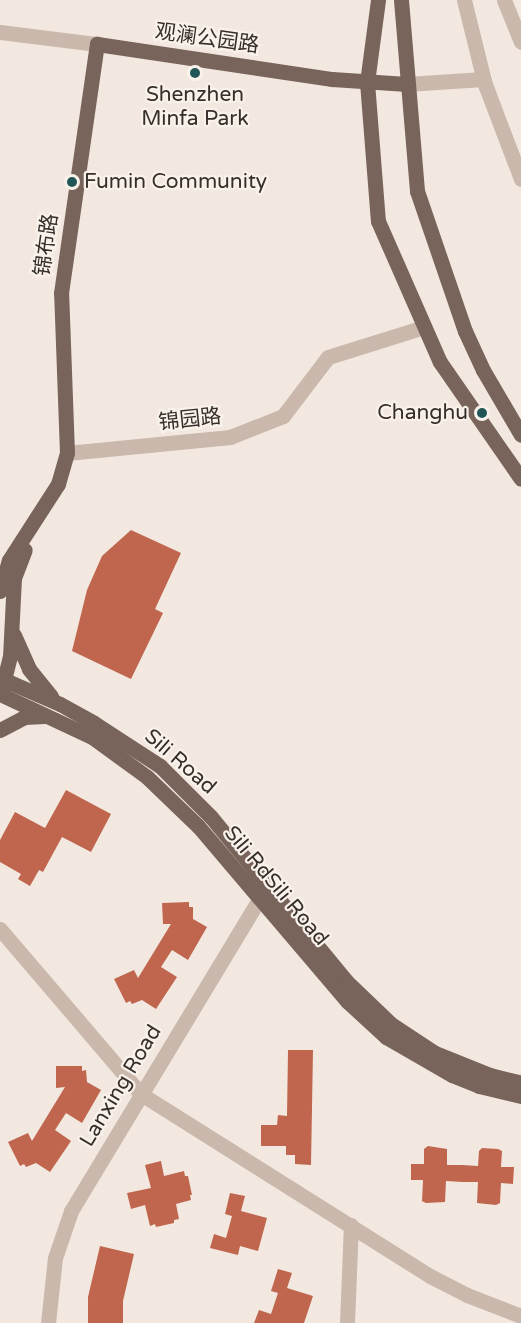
<!DOCTYPE html>
<meta charset="utf-8">
<style>
body{margin:0}
#map{position:relative;width:521px;height:1323px;overflow:hidden;background:#f2e8df;font-family:"Varela Round","Noto Sans SC",sans-serif}
div>[style]{position:absolute}
.building>*{inset:0;background:#c0664e}
.minor>*{height:15px;margin:-7.5px;padding:0 7.5px;transform-origin:7.5px;border-radius:7.5px;background:#c9b8ab}
.major>*{height:15px;margin:-7.5px;padding:0 7.5px;transform-origin:7.5px;border-radius:7.5px;background:#79645c}
.dots>*{width:16px;height:16px;translate:-50% -50%;box-sizing:border-box;border:3px solid #f9f2eb;border-radius:50%}
span{translate:-50% -50%;white-space:nowrap;text-align:center;line-height:1.15;-webkit-text-stroke:4.5px #f9f2eb;paint-order:stroke}
.street-label{font-size:21px;color:#372e2a}
.poi-label{font-size:21px;color:#372e2a}
.left{translate:0 -50%;text-align:left}
.right{translate:-100% -50%;text-align:right}
</style>
<div id="map">
<div class="building">
<i style="clip-path:polygon(131px 530px,181px 553px,155px 609px,163px 613px,131px 679px,72px 651px,87px 590px,102px 556px)"></i>
<i style="clip-path:polygon(66px 790px,111px 814px,91px 852px,62px 837px,43px 872px,39px 870px,30px 886px,18px 879px,21px 874px,0 862px,0 840px,15px 812px,45px 828px)"></i>
<i style="clip-path:polygon(189px 902px,189px 907px,193px 907px,193px 919px,207px 927px,188px 960px,172px 950px,161px 967px,177px 977px,156px 1009px,142px 1000px,132px 1004px,130px 1001px,126px 1003px,114px 979px,134px 970px,138px 978px,171px 924px,163px 924px,162px 903px)"></i>
<i style="clip-path:polygon(288px 1050px,313px 1050px,311px 1165px,295px 1164px,295px 1155px,286px 1155px,286px 1146px,261px 1146px,261px 1125px,277px 1125px,278px 1115px,287px 1116px)"></i>
<i style="clip-path:polygon(56px 1066px,82px 1066px,82px 1071px,86px 1070px,87px 1082px,101px 1090px,82px 1123px,66px 1113px,55px 1130px,71px 1141px,50px 1172px,36px 1163px,26px 1167px,24px 1164px,20px 1166px,8px 1142px,28px 1133px,32px 1141px,65px 1087px,56px 1088px)"></i>
<i style="clip-path:polygon(428px 1146px,447px 1149px,447px 1165px,462px 1165px,478px 1166px,479px 1151px,482px 1148px,498px 1149px,502px 1151px,501px 1167px,514px 1167px,513px 1184px,501px 1183px,500px 1203px,496px 1205px,477px 1203px,478px 1182px,462px 1182px,446px 1181px,445px 1202px,426px 1203px,422px 1201px,423px 1180px,411px 1180px,411px 1164px,424px 1164px,424px 1149px)"></i>
<i style="clip-path:polygon(161px 1161px,164px 1176px,184px 1171px,185px 1176px,188px 1176px,192px 1195px,190px 1195px,191px 1200px,176px 1204px,179px 1219px,174px 1220px,174px 1223px,156px 1227px,155px 1224px,150px 1226px,145px 1205px,131px 1209px,127px 1193px,151px 1188px,145px 1165px)"></i>
<i style="clip-path:polygon(230px 1193px,245px 1196px,241px 1211px,267px 1218px,258px 1251px,240px 1246px,238px 1255px,210px 1248px,214px 1234px,226px 1238px,232px 1216px,225px 1214px)"></i>
<i style="clip-path:polygon(100px 1246px,134px 1254px,123px 1301px,123px 1323px,88px 1323px,88px 1297px)"></i>
<i style="clip-path:polygon(278px 1269px,292px 1273px,287px 1288px,313px 1296px,304px 1323px,254px 1323px,259px 1310px,271px 1314px,278px 1293px,271px 1291px)"></i>
</div>
<div class="minor">
<i style="left:464px;top:0;width:88px;rotate:76.1deg"></i>
<i style="left:504px;top:0;width:45px;rotate:68deg"></i>
<i style="left:0;top:32px;width:98px;rotate:7.1deg"></i>
<i style="left:407px;top:84px;width:76px;rotate:-3.8deg"></i>
<i style="left:483px;top:79px;width:107px;rotate:69.2deg"></i>
<i style="left:67px;top:453px;width:164px;rotate:-5.6deg"></i>
<i style="left:230px;top:437px;width:57px;rotate:-21.6deg"></i>
<i style="left:283px;top:416px;width:74px;rotate:-52.7deg"></i>
<i style="left:328px;top:357px;width:101px;rotate:-17.4deg"></i>
<i style="left:0;top:929px;width:217px;rotate:49.5deg"></i>
<i style="left:141px;top:1094px;width:342px;rotate:32.2deg"></i>
<i style="left:430px;top:1276px;width:42px;rotate:27.2deg"></i>
<i style="left:467px;top:1295px;width:58px;rotate:21.3deg"></i>
<i style="left:48px;top:1323px;width:65px;rotate:-83.9deg"></i>
<i style="left:55px;top:1258px;width:50px;rotate:-71.2deg"></i>
<i style="left:71px;top:1211px;width:377px;rotate:-58.9deg"></i>
<i style="left:347px;top:1323px;width:98px;rotate:-87.7deg"></i>
</div>
<div class="major">
<i style="left:378px;top:0;width:83px;rotate:97.6deg"></i>
<i style="left:367px;top:82px;width:139px;rotate:85.5deg"></i>
<i style="left:378px;top:221px;width:154px;rotate:66.3deg"></i>
<i style="left:440px;top:362px;width:142px;rotate:55.3deg"></i>
<i style="left:401px;top:0;width:192px;rotate:85.2deg"></i>
<i style="left:417px;top:191px;width:148px;rotate:71.1deg"></i>
<i style="left:465px;top:331px;width:43px;rotate:65.2deg"></i>
<i style="left:483px;top:370px;width:75px;rotate:59.7deg"></i>
<i style="left:0;top:591px;width:32px;rotate:-74deg"></i>
<i style="left:9px;top:560px;width:90px;rotate:-57.2deg"></i>
<i style="left:58px;top:484px;width:32px;rotate:-74deg"></i>
<i style="left:67px;top:453px;width:160px;rotate:-92.1deg"></i>
<i style="left:61px;top:293px;width:252px;rotate:-81.8deg"></i>
<i style="left:97px;top:44px;width:238px;rotate:8.5deg"></i>
<i style="left:332px;top:79px;width:75px;rotate:3.8deg"></i>
<i style="left:14px;top:635px;width:37px;rotate:66deg"></i>
<i style="left:29px;top:669px;width:35px;rotate:51deg"></i>
<i style="left:0;top:678px;width:65px;rotate:23.4deg"></i>
<i style="left:60px;top:704px;width:39px;rotate:29deg"></i>
<i style="left:94px;top:723px;width:79px;rotate:33.1deg"></i>
<i style="left:160px;top:766px;width:72px;rotate:45deg"></i>
<i style="left:211px;top:817px;width:212px;rotate:50.5deg"></i>
<i style="left:346px;top:981px;width:62px;rotate:43.7deg"></i>
<i style="left:391px;top:1024px;width:53px;rotate:33.4deg"></i>
<i style="left:435px;top:1053px;width:59px;rotate:21.8deg"></i>
<i style="left:490px;top:1075px;width:32px;rotate:14deg"></i>
<i style="left:2px;top:688px;width:32px;rotate:-76deg"></i>
<i style="left:10px;top:657px;width:79px;rotate:-87.1deg"></i>
<i style="left:14px;top:578px;width:30px;rotate:-69deg"></i>
<i style="left:0;top:694px;width:102px;rotate:25.1deg"></i>
<i style="left:92px;top:737px;width:68px;rotate:36deg"></i>
<i style="left:147px;top:777px;width:71px;rotate:43.9deg"></i>
<i style="left:198px;top:826px;width:231px;rotate:49.6deg"></i>
<i style="left:348px;top:1002px;width:52px;rotate:42.6deg"></i>
<i style="left:386px;top:1037px;width:76px;rotate:29.9deg"></i>
<i style="left:452px;top:1075px;width:29px;rotate:22deg"></i>
<i style="left:479px;top:1086px;width:43px;rotate:13.4deg"></i>
<i style="left:0;top:730px;width:27px;rotate:-28deg"></i>
<i style="left:24px;top:717px;width:21px;rotate:-3deg"></i>
</div>
<div class="dots">
<i style="left:195px;top:73px;background:#215657"></i>
<i style="left:72px;top:182px;background:#215657"></i>
<i style="left:482px;top:413px;background:#215657"></i>
</div>
<div class="street-label">
<span style="left:207px;top:39px;rotate:8deg">观澜公园路</span>
<span style="left:47px;top:245px;rotate:-82deg">锦布路</span>
<span style="left:190px;top:420px;rotate:-6deg">锦园路</span>
<span style="left:180px;top:762px;rotate:41deg">Sili Road</span>
<span style="left:276px;top:886px;rotate:50deg">Sili RdSili Road</span>
<span style="left:121px;top:1086px;rotate:-59deg">Lanxing Road</span>
</div>
<div class="poi-label">
<span style="left:195px;top:107px">Shenzhen<br>Minfa Park</span>
<span class="left" style="left:84px;top:182px">Fumin Community</span>
<span class="right" style="left:468px;top:413px">Changhu</span>
</div>
</div>
